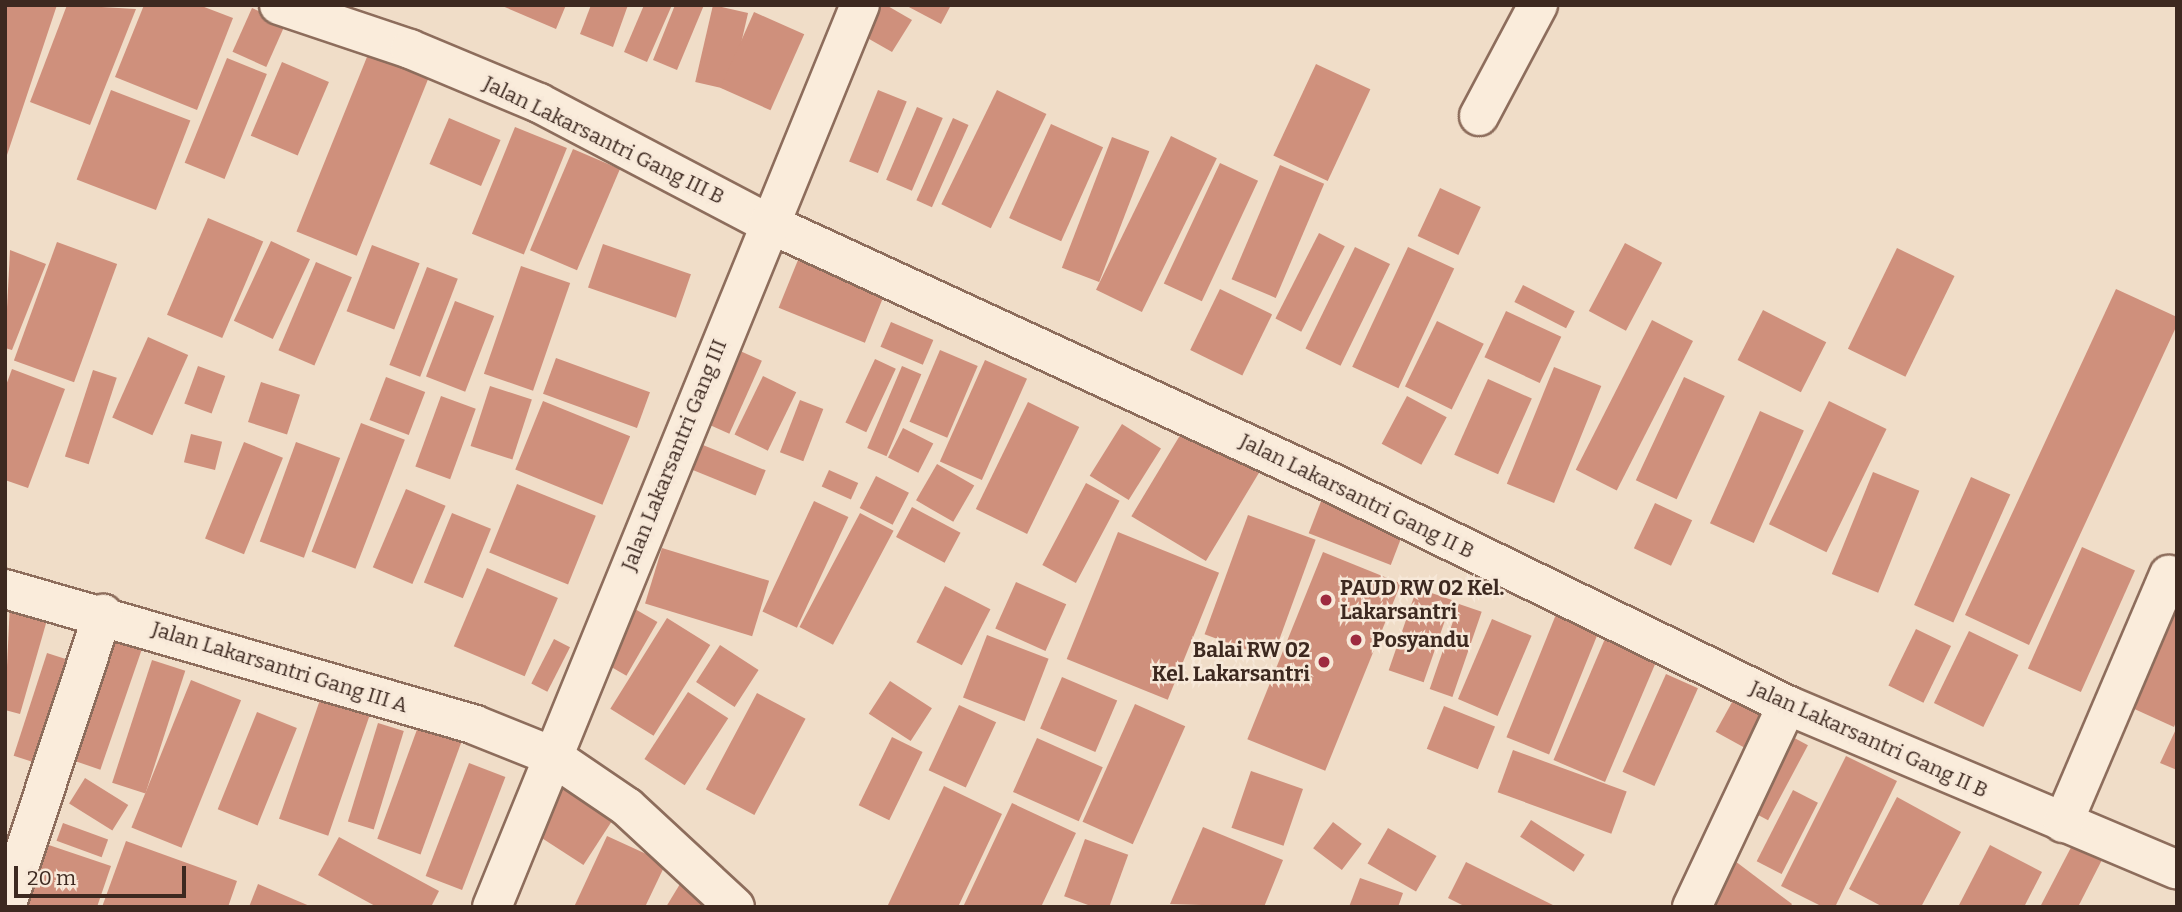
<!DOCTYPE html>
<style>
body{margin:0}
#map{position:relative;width:2182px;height:912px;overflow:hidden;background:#f0ddc8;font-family:Bitter,serif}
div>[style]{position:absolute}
.building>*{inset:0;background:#cf907c;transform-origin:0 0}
.roads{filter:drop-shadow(2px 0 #8d6d5c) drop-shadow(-2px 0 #8d6d5c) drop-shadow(0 2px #8d6d5c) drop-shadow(0 -2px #8d6d5c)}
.street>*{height:38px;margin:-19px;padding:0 19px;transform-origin:19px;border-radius:19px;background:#faecdb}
.dots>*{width:19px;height:19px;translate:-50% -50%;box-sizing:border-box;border:4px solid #f7e8d8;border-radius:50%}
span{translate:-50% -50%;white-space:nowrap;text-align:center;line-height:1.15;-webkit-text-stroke:5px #f7e8d8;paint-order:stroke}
.street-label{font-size:21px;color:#3d2920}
.poi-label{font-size:21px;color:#3d2920;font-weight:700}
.left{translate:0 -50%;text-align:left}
.right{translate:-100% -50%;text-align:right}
.frame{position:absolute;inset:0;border:7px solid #3d2920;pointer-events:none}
.scale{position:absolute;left:14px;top:866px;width:172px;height:32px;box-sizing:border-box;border:4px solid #3d2920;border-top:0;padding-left:9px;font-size:21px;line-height:24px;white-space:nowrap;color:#3d2920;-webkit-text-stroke:5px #f7e8d8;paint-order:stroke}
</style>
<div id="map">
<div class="building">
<i style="clip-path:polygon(5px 5px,57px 5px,6px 158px,5px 158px)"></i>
<i style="clip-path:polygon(67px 5px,136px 9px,90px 125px,30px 102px)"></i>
<i style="clip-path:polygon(144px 5px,199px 5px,233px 18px,197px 110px,115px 77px)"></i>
<i style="clip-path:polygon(500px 5px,566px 5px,556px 29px)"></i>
<i style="clip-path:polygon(591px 5px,628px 5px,613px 47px,580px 34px)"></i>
<i style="clip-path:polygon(644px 5px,672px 5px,647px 62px,624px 52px)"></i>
<i style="clip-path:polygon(675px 5px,704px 5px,677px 70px,653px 60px)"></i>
<i style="left:713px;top:5px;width:36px;height:79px;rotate:13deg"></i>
<i style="clip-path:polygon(870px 5px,886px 5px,912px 20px,892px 52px,855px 31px)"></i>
<i style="clip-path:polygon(905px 5px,951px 5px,941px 24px)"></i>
<i style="left:252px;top:8px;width:37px;height:48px;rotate:24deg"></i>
<i style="left:754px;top:12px;width:55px;height:83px;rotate:24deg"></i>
<i style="left:371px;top:47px;width:65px;height:199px;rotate:22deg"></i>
<i style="left:227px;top:58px;width:43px;height:113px;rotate:22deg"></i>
<i style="left:282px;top:62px;width:51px;height:80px;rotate:23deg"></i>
<i style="left:1316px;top:64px;width:60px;height:101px;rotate:25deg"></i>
<i style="left:111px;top:90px;width:85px;height:96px;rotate:21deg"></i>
<i style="left:878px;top:90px;width:31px;height:77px;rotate:22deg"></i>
<i style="left:997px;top:90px;width:55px;height:127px;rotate:26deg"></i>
<i style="left:917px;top:107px;width:28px;height:79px;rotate:23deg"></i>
<i style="left:449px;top:118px;width:56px;height:50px;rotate:23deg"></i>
<i style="left:953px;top:118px;width:17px;height:90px;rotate:24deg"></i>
<i style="left:1051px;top:124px;width:57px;height:103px;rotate:24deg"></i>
<i style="left:515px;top:127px;width:56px;height:115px;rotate:22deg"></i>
<i style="left:1171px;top:136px;width:51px;height:171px;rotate:26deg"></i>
<i style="left:1112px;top:137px;width:40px;height:140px;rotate:21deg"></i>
<i style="left:573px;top:149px;width:51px;height:110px;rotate:23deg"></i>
<i style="left:1220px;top:163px;width:42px;height:133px;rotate:25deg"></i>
<i style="left:1280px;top:165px;width:48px;height:124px;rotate:23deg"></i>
<i style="left:1440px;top:188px;width:45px;height:53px;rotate:25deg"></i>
<i style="left:208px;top:218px;width:60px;height:105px;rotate:23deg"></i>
<i style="left:1319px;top:233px;width:29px;height:96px;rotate:27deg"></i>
<i style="left:271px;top:241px;width:43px;height:88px;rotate:25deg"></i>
<i style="left:57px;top:242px;width:64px;height:126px;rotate:20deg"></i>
<i style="left:1625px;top:243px;width:42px;height:77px;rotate:28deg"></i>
<i style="left:603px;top:244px;width:93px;height:46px;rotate:19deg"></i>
<i style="left:372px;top:245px;width:51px;height:71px;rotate:21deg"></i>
<i style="left:1355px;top:247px;width:39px;height:113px;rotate:26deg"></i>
<i style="left:1408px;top:247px;width:51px;height:132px;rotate:25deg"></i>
<i style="left:1897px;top:248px;width:64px;height:112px;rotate:26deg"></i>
<i style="clip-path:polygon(10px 250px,46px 264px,12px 350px,5px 348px)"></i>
<i style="left:800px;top:255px;width:93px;height:57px;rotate:22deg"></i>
<i style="left:316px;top:262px;width:39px;height:96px;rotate:23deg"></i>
<i style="left:521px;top:266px;width:52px;height:114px;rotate:19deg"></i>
<i style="left:427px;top:267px;width:33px;height:105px;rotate:21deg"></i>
<i style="left:1523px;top:285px;width:58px;height:19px;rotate:27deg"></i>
<i style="left:1220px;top:289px;width:58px;height:68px;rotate:26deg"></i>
<i style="clip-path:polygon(2116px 289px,2177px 317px,2177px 325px,2029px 645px,1965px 615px)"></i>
<i style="left:455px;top:301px;width:42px;height:81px;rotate:21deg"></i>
<i style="left:1763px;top:310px;width:71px;height:56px;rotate:27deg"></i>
<i style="left:1506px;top:311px;width:61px;height:51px;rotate:25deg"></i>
<i style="left:1652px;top:320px;width:46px;height:168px;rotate:27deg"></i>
<i style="left:1437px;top:321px;width:52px;height:73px;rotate:26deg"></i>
<i style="left:891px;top:322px;width:46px;height:27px;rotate:23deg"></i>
<i style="left:148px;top:337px;width:44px;height:88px;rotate:24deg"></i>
<i style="left:729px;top:346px;width:36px;height:80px;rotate:24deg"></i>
<i style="left:940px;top:350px;width:41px;height:78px;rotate:23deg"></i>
<i style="left:556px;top:358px;width:100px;height:38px;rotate:20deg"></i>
<i style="left:875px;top:359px;width:23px;height:70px;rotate:25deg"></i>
<i style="left:985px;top:360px;width:46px;height:111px;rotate:24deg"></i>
<i style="left:198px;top:366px;width:29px;height:40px;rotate:20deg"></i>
<i style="left:902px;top:366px;width:21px;height:89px;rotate:23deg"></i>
<i style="left:1554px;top:367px;width:51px;height:126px;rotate:22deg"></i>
<i style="clip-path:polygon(12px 369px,65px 389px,28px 488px,5px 480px,5px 388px)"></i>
<i style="left:93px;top:370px;width:25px;height:91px;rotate:18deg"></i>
<i style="left:763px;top:376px;width:37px;height:65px;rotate:26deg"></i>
<i style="left:386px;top:377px;width:42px;height:46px;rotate:21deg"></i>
<i style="left:1684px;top:377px;width:45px;height:114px;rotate:25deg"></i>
<i style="left:1488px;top:379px;width:48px;height:83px;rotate:24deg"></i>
<i style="left:261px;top:382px;width:41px;height:42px;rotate:18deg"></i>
<i style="left:490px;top:386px;width:44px;height:63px;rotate:18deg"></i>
<i style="left:441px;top:396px;width:37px;height:75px;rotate:20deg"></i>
<i style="left:1407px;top:396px;width:45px;height:54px;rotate:28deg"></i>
<i style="left:800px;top:400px;width:25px;height:56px;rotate:21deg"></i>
<i style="left:543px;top:401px;width:94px;height:74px;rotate:22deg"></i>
<i style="left:1829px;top:401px;width:64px;height:137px;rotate:26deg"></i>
<i style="left:1028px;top:402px;width:57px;height:119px;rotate:26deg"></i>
<i style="left:1760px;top:411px;width:48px;height:123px;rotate:24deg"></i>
<i style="left:1188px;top:422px;width:87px;height:110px;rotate:31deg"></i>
<i style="left:361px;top:423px;width:47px;height:138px;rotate:21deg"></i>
<i style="left:1122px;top:424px;width:46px;height:61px;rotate:32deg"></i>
<i style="left:903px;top:428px;width:34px;height:33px;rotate:27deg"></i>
<i style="left:191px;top:434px;width:32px;height:29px;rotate:14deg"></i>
<i style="left:244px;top:442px;width:42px;height:104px;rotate:22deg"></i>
<i style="left:296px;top:442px;width:47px;height:106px;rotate:20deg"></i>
<i style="left:698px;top:443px;width:73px;height:27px;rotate:22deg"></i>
<i style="left:937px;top:464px;width:43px;height:42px;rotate:30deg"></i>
<i style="left:829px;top:470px;width:32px;height:18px;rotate:24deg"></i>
<i style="left:1873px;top:472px;width:50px;height:110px;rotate:22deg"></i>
<i style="left:876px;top:476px;width:37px;height:36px;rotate:27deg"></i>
<i style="left:1971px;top:477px;width:43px;height:140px;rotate:24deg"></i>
<i style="left:1086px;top:483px;width:38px;height:93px;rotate:28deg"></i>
<i style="left:517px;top:484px;width:85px;height:74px;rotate:22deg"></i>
<i style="left:406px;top:489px;width:43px;height:85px;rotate:23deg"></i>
<i style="left:1323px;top:496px;width:88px;height:40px;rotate:21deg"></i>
<i style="left:814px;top:501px;width:38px;height:122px;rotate:25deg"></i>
<i style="left:1655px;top:503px;width:41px;height:50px;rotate:25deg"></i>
<i style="left:912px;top:507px;width:55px;height:34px;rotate:28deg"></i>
<i style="left:452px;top:513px;width:42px;height:75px;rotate:22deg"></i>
<i style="left:860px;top:513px;width:38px;height:129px;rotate:28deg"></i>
<i style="left:1248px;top:515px;width:72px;height:127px;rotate:20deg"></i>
<i style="left:1118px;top:532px;width:109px;height:137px;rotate:22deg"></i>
<i style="left:2082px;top:547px;width:58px;height:133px;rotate:24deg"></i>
<i style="left:662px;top:548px;width:112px;height:58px;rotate:17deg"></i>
<i style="left:1323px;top:552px;width:84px;height:202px;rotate:22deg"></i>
<i style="left:487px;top:568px;width:77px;height:85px;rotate:23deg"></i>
<i style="left:1016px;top:582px;width:55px;height:51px;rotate:24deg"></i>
<i style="left:945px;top:586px;width:51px;height:63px;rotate:27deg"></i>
<i style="left:1417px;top:588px;width:37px;height:87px;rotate:19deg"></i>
<i style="clip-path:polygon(2177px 593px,2177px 719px,2174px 727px,2119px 702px)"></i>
<i style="clip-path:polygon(10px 602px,49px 613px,20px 714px,5px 710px)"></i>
<i style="left:1459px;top:604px;width:24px;height:90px;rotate:19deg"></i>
<i style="left:628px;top:605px;width:34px;height:62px;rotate:30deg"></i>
<i style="left:1557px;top:612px;width:46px;height:135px;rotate:22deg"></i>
<i style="left:667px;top:618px;width:51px;height:107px;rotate:32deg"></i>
<i style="left:1492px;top:619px;width:43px;height:87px;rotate:23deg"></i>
<i style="left:1916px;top:629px;width:39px;height:63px;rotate:26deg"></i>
<i style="left:1969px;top:631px;width:55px;height:80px;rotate:26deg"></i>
<i style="left:1607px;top:634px;width:56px;height:137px;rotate:23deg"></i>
<i style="left:987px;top:635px;width:66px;height:67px;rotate:21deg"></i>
<i style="left:108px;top:637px;width:36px;height:128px;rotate:19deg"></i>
<i style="left:554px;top:639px;width:18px;height:50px;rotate:27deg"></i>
<i style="left:720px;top:645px;width:46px;height:44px;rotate:33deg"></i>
<i style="left:47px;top:653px;width:40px;height:108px;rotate:18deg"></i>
<i style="left:152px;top:660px;width:35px;height:129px;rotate:18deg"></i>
<i style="left:1666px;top:674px;width:35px;height:107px;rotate:24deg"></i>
<i style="left:1062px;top:677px;width:60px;height:56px;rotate:23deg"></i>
<i style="left:191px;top:680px;width:54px;height:159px;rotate:22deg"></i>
<i style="left:890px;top:681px;width:50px;height:39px;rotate:33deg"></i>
<i style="left:688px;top:692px;width:48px;height:80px;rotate:33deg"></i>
<i style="left:757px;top:693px;width:55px;height:109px;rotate:28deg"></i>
<i style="left:322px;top:694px;width:52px;height:132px;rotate:19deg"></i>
<i style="left:1736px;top:695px;width:45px;height:42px;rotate:29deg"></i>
<i style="left:1135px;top:704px;width:55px;height:129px;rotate:24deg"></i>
<i style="left:959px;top:705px;width:41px;height:72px;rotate:25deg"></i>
<i style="left:1444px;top:706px;width:55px;height:46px;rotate:22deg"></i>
<i style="left:257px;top:712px;width:43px;height:105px;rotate:22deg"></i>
<i style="left:378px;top:723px;width:27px;height:103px;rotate:17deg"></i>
<i style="left:419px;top:724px;width:46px;height:122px;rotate:20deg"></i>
<i style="clip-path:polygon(2177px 727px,2177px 770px,2160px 763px)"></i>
<i style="left:1785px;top:733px;width:26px;height:85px;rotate:28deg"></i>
<i style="left:892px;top:737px;width:34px;height:76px;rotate:26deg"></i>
<i style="left:1037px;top:738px;width:72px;height:59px;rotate:24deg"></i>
<i style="left:1513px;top:750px;width:121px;height:45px;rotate:20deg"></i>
<i style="clip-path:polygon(1846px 756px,1897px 781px,1835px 907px,1823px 907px,1781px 886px)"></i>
<i style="left:469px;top:763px;width:39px;height:121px;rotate:21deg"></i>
<i style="left:1251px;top:771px;width:55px;height:60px;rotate:19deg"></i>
<i style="left:85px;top:778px;width:51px;height:30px;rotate:32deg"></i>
<i style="left:563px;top:779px;width:64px;height:61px;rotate:33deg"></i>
<i style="clip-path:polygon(944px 786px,1002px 814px,958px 907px,887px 907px)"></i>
<i style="left:1793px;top:790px;width:28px;height:80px;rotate:27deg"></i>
<i style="clip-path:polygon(1897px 797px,1961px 832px,1921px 907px,1883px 907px,1849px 889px)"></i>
<i style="clip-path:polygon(1012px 803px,1076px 833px,1041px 907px,963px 907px)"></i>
<i style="left:1531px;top:820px;width:64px;height:20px;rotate:33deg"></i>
<i style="left:1333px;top:822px;width:36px;height:33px;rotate:37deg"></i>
<i style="left:63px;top:823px;width:48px;height:19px;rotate:20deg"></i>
<i style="clip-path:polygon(1203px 827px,1283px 860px,1264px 907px,1170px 904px)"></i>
<i style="left:1388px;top:828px;width:56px;height:41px;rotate:30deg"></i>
<i style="clip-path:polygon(2078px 834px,2107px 850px,2078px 907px,2040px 907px)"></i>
<i style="clip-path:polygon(607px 836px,666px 863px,645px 907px,574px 907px)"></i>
<i style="clip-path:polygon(339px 837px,439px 891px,431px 907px,377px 907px,318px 875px)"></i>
<i style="clip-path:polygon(31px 839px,111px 866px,97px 907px,33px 907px,11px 900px)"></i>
<i style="left:1085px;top:839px;width:46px;height:61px;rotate:20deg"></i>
<i style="clip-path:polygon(126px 841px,237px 881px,228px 907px,102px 907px)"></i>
<i style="clip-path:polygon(1990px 845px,2042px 872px,2024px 907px,1958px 907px)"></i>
<i style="clip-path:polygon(1735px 861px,1792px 904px,1790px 907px,1717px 907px,1706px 898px)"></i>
<i style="clip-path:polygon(1466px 862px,1557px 907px,1466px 907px,1448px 898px)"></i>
<i style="clip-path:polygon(1360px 878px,1403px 893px,1398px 907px,1349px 907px)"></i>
<i style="clip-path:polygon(683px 879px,713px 907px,666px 907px)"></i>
<i style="clip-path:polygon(258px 884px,312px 907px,249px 907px)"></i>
</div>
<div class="roads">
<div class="street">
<i style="left:279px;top:5px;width:138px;rotate:18.6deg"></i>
<i style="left:410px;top:49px;width:140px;rotate:22.7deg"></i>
<i style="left:539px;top:103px;width:259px;rotate:27.7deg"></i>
<i style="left:768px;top:223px;width:617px;rotate:24.74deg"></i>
<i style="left:1328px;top:481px;width:511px;rotate:26.01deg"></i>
<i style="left:1787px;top:705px;width:423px;rotate:22.9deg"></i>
<i style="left:1479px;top:116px;width:126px;rotate:-62deg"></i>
<i style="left:5px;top:589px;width:489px;rotate:16.1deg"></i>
<i style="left:475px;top:725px;width:83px;rotate:21.9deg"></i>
<i style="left:552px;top:756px;width:91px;rotate:34.2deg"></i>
<i style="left:627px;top:807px;width:147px;rotate:42.8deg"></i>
<i style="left:2063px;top:823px;width:270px;rotate:-66.9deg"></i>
<i style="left:6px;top:907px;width:309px;rotate:-71.7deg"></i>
<i style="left:492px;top:907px;width:974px;rotate:-67.81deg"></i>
<i style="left:1692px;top:907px;width:223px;rotate:-64.8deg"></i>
</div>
</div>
<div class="dots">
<i style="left:1326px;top:600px;background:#9e2a3f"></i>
<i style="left:1356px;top:640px;background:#9e2a3f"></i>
<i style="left:1324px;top:662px;background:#9e2a3f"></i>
</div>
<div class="street-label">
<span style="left:604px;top:140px;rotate:26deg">Jalan Lakarsantri Gang III B</span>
<span style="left:674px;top:455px;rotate:-68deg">Jalan Lakarsantri Gang III</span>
<span style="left:1357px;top:496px;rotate:26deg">Jalan Lakarsantri Gang II B</span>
<span style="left:280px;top:667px;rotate:17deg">Jalan Lakarsantri Gang III A</span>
<span style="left:1869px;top:739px;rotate:24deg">Jalan Lakarsantri Gang II B</span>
</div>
<div class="poi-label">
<span class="left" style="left:1340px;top:600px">PAUD RW 02 Kel.<br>Lakarsantri</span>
<span class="left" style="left:1372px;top:640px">Posyandu</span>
<span class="right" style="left:1310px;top:662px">Balai RW 02<br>Kel. Lakarsantri</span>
</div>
<div class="frame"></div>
<div class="scale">20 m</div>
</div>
